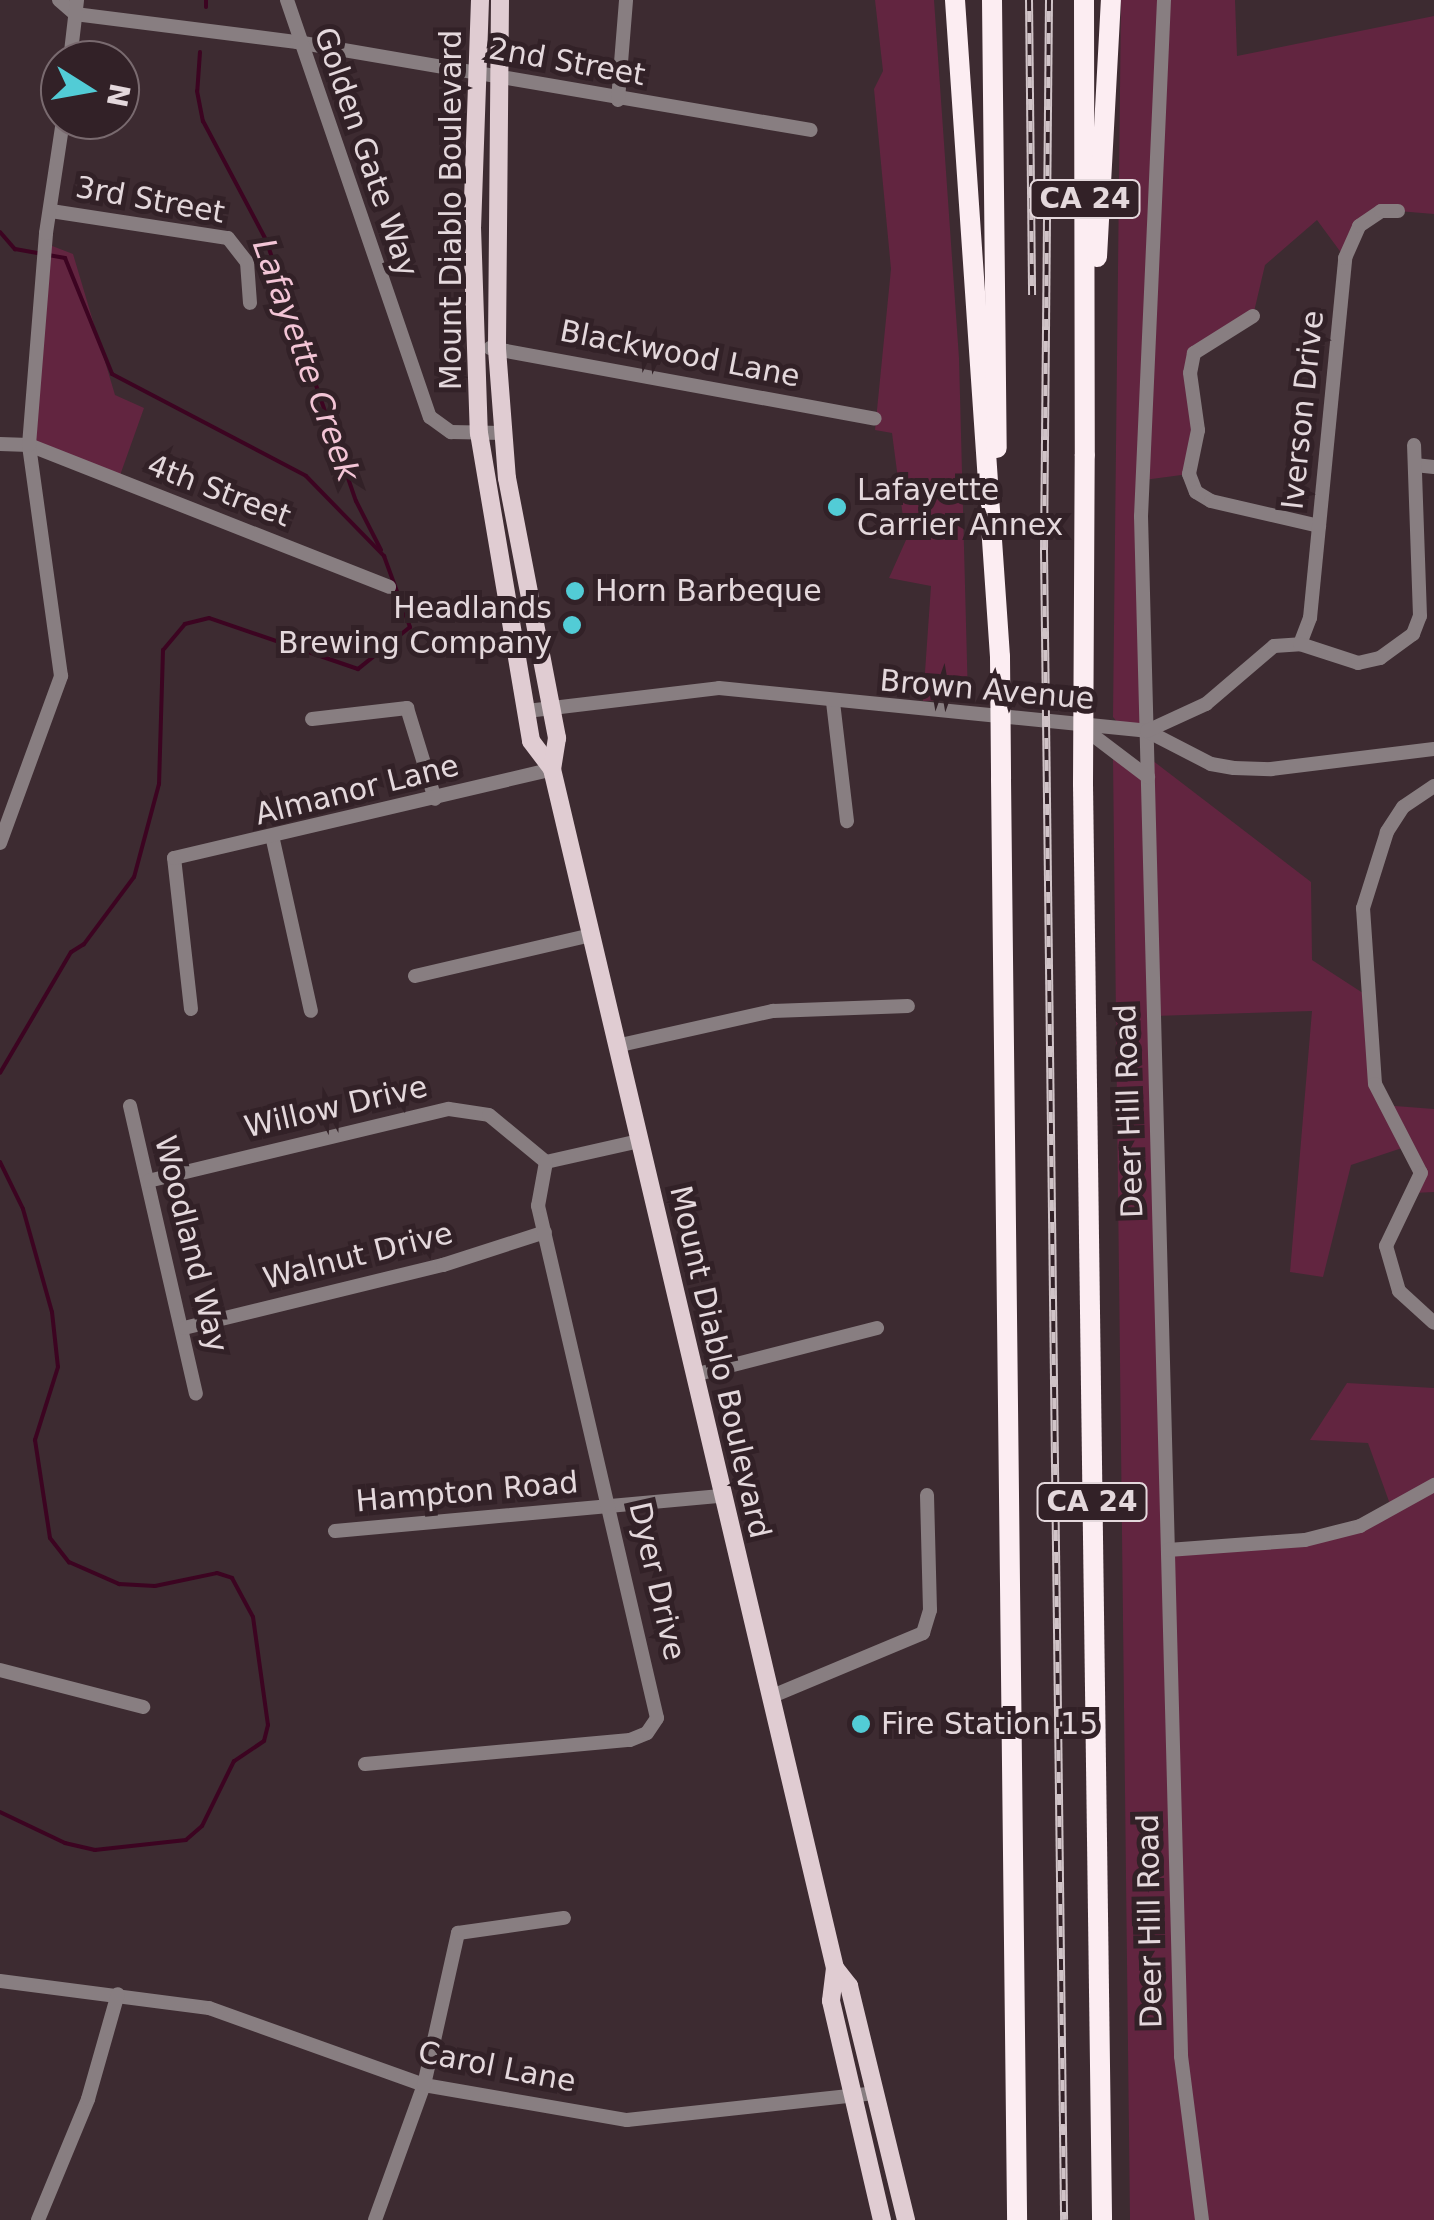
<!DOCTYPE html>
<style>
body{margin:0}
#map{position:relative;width:1434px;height:2220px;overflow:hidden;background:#3d2b31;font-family:"DejaVu Sans",sans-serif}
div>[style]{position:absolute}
.green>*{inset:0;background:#622540}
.stream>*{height:4px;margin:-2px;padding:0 2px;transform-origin:2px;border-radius:2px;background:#3c0421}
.minor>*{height:14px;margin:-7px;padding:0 7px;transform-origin:7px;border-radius:7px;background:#887e81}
.major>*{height:18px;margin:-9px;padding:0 9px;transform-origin:9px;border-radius:9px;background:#e0ccd2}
.highway>*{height:20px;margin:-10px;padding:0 10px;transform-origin:10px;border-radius:10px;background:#fcedf2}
.rail>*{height:8px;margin-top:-4px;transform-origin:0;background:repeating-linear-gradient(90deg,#322127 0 11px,#d0c3c7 0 22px);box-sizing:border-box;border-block:2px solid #d0c3c7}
.highway-bridge>*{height:20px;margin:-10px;padding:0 10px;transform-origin:10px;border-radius:10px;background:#fcedf2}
.dots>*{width:28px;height:28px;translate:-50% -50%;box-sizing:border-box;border:5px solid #322127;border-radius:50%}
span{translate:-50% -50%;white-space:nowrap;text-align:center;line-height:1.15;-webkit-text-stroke:10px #322127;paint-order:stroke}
.shield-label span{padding:2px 8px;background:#322127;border:2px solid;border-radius:8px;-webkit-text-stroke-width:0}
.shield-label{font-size:28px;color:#e4d8dc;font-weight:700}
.street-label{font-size:30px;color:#e4d8dc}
.poi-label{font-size:30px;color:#e4d8dc}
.left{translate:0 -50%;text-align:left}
.right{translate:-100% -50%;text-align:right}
.water-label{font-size:32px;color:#f3c5d6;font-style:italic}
.north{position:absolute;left:40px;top:40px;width:100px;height:100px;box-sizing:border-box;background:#322127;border:2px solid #796a6f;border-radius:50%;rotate:101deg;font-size:28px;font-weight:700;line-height:40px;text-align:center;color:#e4d8dc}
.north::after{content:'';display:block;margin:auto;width:35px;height:45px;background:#52ccd6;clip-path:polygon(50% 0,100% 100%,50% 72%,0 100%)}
</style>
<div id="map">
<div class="green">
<i style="clip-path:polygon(875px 0,934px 0,959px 358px,968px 699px,923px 701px,931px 586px,889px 578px,906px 540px,892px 433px,875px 430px,891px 269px,874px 89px,883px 71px)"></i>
<i style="clip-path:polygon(1121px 0,1235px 0,1237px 56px,1434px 16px,1434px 214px,1398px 211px,1359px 226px,1345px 258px,1317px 220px,1265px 265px,1253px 316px,1194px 353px,1189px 474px,1144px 480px,1147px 731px,1124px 730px,1113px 717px)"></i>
<i style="clip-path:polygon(47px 244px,73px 254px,115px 395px,144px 408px,118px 481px,29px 445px)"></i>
<i style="clip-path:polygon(1148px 757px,1311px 882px,1312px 960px,1369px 997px,1382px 1105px,1434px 1109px,1434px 1192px,1413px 1193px,1420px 1181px,1408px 1146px,1351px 1165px,1323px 1277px,1290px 1272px,1312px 1011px,1154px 1016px,1168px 1550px,1305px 1540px,1391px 1507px,1368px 1443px,1310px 1440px,1347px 1383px,1434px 1388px,1434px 2220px,1130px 2220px,1113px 759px,1147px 777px)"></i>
</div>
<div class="stream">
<i style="left:206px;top:0;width:7px;rotate:90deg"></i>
<i style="left:200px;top:52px;width:39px;rotate:94deg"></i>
<i style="left:197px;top:91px;width:31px;rotate:79deg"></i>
<i style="left:203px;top:121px;width:135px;rotate:62.1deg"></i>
<i style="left:266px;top:240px;width:276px;rotate:71deg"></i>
<i style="left:356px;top:501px;width:55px;rotate:63deg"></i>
<i style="left:0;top:232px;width:23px;rotate:49deg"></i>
<i style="left:15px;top:249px;width:51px;rotate:10.2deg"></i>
<i style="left:65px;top:258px;width:125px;rotate:67.9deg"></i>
<i style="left:112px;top:374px;width:219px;rotate:27.7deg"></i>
<i style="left:306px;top:476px;width:112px;rotate:45.7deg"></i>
<i style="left:384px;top:556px;width:76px;rotate:69.9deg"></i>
<i style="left:410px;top:627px;width:67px;rotate:141.1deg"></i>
<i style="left:358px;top:669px;width:157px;rotate:-161.1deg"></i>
<i style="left:209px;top:618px;width:25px;rotate:166deg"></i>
<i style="left:185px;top:624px;width:34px;rotate:130deg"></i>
<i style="left:163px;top:650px;width:134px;rotate:91.7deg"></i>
<i style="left:159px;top:784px;width:96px;rotate:105deg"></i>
<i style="left:134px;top:877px;width:84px;rotate:126.7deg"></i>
<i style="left:84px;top:944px;width:15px;rotate:148deg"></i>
<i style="left:71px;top:952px;width:140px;rotate:120.4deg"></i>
<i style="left:0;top:1162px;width:52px;rotate:63.9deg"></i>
<i style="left:23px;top:1209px;width:107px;rotate:74.3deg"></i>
<i style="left:52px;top:1312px;width:55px;rotate:83.8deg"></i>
<i style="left:58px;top:1367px;width:77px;rotate:107.5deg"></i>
<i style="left:35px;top:1440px;width:99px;rotate:81.3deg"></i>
<i style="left:50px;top:1538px;width:31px;rotate:52deg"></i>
<i style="left:69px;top:1562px;width:55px;rotate:23.7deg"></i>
<i style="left:119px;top:1584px;width:36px;rotate:3deg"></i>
<i style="left:155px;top:1586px;width:63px;rotate:-11.8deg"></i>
<i style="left:217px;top:1573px;width:16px;rotate:18deg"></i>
<i style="left:232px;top:1578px;width:44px;rotate:61.7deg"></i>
<i style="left:253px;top:1617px;width:109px;rotate:82.1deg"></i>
<i style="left:268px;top:1725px;width:16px;rotate:104deg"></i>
<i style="left:264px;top:1741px;width:36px;rotate:146deg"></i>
<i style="left:234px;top:1761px;width:72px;rotate:116.2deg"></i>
<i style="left:202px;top:1826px;width:21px;rotate:139deg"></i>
<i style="left:186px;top:1840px;width:92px;rotate:173.7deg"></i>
<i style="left:95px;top:1850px;width:31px;rotate:-167deg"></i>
<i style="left:65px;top:1843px;width:72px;rotate:-154.5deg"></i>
</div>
<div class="minor">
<i style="left:59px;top:0;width:21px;rotate:41deg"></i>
<i style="left:75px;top:14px;width:224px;rotate:7.2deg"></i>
<i style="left:297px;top:42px;width:521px;rotate:9.72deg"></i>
<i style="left:287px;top:0;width:441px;rotate:71.1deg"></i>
<i style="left:430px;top:417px;width:26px;rotate:36deg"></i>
<i style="left:451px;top:432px;width:52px;rotate:1.1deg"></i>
<i style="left:1164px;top:0;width:517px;rotate:92.55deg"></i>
<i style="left:1141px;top:516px;width:1541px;rotate:88.51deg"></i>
<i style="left:1181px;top:2056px;width:165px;rotate:82.7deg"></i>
<i style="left:70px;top:60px;width:60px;rotate:-83.3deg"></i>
<i style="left:618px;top:100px;width:100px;rotate:-85.4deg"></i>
<i style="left:51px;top:211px;width:179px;rotate:8.7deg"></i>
<i style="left:228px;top:238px;width:31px;rotate:52deg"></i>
<i style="left:247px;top:262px;width:41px;rotate:85.8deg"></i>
<i style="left:1253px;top:316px;width:70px;rotate:147.9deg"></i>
<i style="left:1194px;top:353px;width:20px;rotate:101deg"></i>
<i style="left:1190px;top:373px;width:58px;rotate:82deg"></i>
<i style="left:1198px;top:430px;width:45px;rotate:101.6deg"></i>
<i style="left:1189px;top:474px;width:19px;rotate:69deg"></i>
<i style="left:1196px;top:492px;width:17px;rotate:31deg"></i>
<i style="left:1211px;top:501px;width:111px;rotate:13deg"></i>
<i style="left:490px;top:348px;width:391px;rotate:10.4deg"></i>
<i style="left:0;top:444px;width:29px;rotate:2deg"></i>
<i style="left:29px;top:445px;width:387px;rotate:21.5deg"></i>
<i style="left:1415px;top:465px;width:19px;rotate:6deg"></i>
<i style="left:1300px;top:644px;width:28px;rotate:-69deg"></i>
<i style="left:1310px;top:618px;width:362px;rotate:-84.4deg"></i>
<i style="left:1345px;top:258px;width:35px;rotate:-66deg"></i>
<i style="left:1359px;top:226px;width:27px;rotate:-34deg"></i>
<i style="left:1381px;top:211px;width:17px"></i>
<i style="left:833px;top:702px;width:120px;rotate:83.3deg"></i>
<i style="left:527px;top:711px;width:193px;rotate:-6.8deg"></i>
<i style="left:719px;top:688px;width:430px;rotate:5.7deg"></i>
<i style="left:1147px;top:731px;width:72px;rotate:27.3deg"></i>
<i style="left:1211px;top:764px;width:23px;rotate:10deg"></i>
<i style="left:1234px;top:768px;width:37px;rotate:2deg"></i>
<i style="left:1271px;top:769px;width:164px;rotate:-7deg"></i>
<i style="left:312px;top:719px;width:96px;rotate:-6.6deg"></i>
<i style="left:407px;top:708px;width:95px;rotate:72.9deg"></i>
<i style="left:1086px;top:730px;width:78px;rotate:37.2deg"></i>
<i style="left:1147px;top:731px;width:65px;rotate:-24.6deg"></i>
<i style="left:1206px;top:704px;width:89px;rotate:-40.5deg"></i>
<i style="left:1274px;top:646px;width:26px;rotate:-4deg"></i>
<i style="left:1300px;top:644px;width:61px;rotate:18.1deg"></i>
<i style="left:1358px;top:663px;width:23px;rotate:-13deg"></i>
<i style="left:1380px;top:658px;width:41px;rotate:-36deg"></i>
<i style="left:1413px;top:634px;width:19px;rotate:-69deg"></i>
<i style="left:1420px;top:616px;width:171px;rotate:-92deg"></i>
<i style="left:1434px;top:786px;width:37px;rotate:146deg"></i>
<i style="left:1403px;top:807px;width:30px;rotate:123deg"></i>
<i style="left:1387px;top:832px;width:80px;rotate:107.5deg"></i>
<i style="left:1363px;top:908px;width:176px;rotate:86.1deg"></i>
<i style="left:1375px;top:1084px;width:100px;rotate:62.7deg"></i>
<i style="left:1421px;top:1173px;width:81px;rotate:115.6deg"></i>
<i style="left:1386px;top:1246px;width:47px;rotate:73.9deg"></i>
<i style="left:1399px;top:1291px;width:47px;rotate:42.4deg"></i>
<i style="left:273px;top:840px;width:175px;rotate:77.5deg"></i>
<i style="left:0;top:843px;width:178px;rotate:-69.9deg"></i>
<i style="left:61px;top:676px;width:233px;rotate:-97.9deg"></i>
<i style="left:29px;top:445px;width:213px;rotate:-85.4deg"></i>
<i style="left:46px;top:233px;width:114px;rotate:-81.4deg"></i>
<i style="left:415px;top:976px;width:181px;rotate:-13.1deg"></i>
<i style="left:191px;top:1009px;width:152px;rotate:-96.4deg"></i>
<i style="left:174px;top:858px;width:388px;rotate:-13.2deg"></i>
<i style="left:616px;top:1046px;width:161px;rotate:-12.6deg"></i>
<i style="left:773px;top:1011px;width:135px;rotate:-2.1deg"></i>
<i style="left:130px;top:1106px;width:295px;rotate:77.1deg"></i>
<i style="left:148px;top:1181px;width:309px;rotate:-13.5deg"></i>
<i style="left:449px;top:1109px;width:40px;rotate:8.5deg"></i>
<i style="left:489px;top:1115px;width:74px;rotate:39.5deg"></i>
<i style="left:546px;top:1162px;width:95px;rotate:-12.7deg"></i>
<i style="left:184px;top:1328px;width:267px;rotate:-13.7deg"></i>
<i style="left:443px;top:1265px;width:107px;rotate:-17.9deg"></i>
<i style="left:694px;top:1375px;width:189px;rotate:-14.4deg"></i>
<i style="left:335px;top:1531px;width:390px;rotate:-5.2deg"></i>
<i style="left:1168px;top:1550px;width:137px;rotate:-4.2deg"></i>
<i style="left:1305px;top:1540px;width:57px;rotate:-14.3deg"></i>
<i style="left:1360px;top:1526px;width:85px;rotate:-29deg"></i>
<i style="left:0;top:1670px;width:148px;rotate:14.5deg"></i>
<i style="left:770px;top:1697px;width:166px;rotate:-22.7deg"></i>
<i style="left:923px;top:1633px;width:24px;rotate:-73deg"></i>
<i style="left:930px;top:1610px;width:115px;rotate:-91.5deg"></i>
<i style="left:365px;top:1764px;width:266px;rotate:-5.2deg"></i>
<i style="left:630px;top:1740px;width:18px;rotate:-22deg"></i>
<i style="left:647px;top:1733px;width:18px;rotate:-56deg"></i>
<i style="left:657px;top:1718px;width:526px;rotate:-103.08deg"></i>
<i style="left:538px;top:1206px;width:45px;rotate:-79.7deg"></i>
<i style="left:0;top:1981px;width:211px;rotate:7.4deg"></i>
<i style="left:209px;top:2008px;width:228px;rotate:19.7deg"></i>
<i style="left:424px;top:2085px;width:206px;rotate:9.8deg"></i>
<i style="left:627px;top:2120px;width:249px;rotate:-6.2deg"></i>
<i style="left:38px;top:2220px;width:131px;rotate:-67.5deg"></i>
<i style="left:88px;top:2099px;width:109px;rotate:-74.1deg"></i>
<i style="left:375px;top:2220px;width:144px;rotate:-70.1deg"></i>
<i style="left:424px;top:2085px;width:156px;rotate:-77.4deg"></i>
<i style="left:458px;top:1933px;width:107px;rotate:-8.1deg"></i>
</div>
<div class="major">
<i style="left:480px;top:0;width:227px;rotate:92deg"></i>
<i style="left:472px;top:227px;width:206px;rotate:88.1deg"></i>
<i style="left:479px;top:433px;width:312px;rotate:80.4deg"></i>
<i style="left:531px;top:741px;width:35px;rotate:53deg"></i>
<i style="left:552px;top:769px;width:1232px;rotate:76.72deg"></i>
<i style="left:835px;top:1968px;width:23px;rotate:52deg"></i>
<i style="left:849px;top:1986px;width:241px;rotate:76.3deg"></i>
<i style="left:500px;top:0;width:349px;rotate:90.5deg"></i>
<i style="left:497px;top:349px;width:129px;rotate:85.6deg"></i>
<i style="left:507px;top:478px;width:265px;rotate:79.1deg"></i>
<i style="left:557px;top:738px;width:31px;rotate:99deg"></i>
<i style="left:835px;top:1968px;width:33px;rotate:97deg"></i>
<i style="left:831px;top:2001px;width:225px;rotate:76.9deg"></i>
</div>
<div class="highway">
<i style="left:955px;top:0;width:659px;rotate:86.08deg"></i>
<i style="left:992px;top:0;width:448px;rotate:89.4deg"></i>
<i style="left:1084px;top:0;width:455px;rotate:89.9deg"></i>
<i style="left:1097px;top:257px;width:257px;rotate:-86.9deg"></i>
<i style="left:1001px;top:779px;width:1441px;rotate:89.36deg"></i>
<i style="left:1083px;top:784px;width:1436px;rotate:89.24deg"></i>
</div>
<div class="rail">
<i style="left:1029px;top:0;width:295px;rotate:89.4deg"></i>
<i style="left:1049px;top:0;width:551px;rotate:90.52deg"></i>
<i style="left:1044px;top:551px;width:1669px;rotate:89.31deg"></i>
</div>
<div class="highway-bridge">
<i style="left:1000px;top:657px;width:122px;rotate:89.5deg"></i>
<i style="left:1083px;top:784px;width:329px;rotate:-89.7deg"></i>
</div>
<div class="dots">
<i style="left:837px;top:507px;background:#52ccd6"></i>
<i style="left:575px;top:591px;background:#52ccd6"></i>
<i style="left:572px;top:625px;background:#52ccd6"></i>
<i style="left:861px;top:1724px;background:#52ccd6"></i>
</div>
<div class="shield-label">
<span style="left:1085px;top:199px">CA 24</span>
<span style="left:1092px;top:1502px">CA 24</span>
</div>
<div class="street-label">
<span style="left:567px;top:62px;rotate:10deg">2nd Street</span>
<span style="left:366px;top:152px;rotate:71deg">Golden Gate Way</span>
<span style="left:150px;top:200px;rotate:10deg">3rd Street</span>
<span style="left:451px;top:210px;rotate:-90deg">Mount Diablo Boulevard</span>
<span style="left:680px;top:354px;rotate:11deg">Blackwood Lane</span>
<span style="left:1303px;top:410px;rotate:-84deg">Iverson Drive</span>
<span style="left:219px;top:491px;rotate:21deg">4th Street</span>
<span style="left:987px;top:690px;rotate:5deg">Brown Avenue</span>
<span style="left:357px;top:790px;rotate:-14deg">Almanor Lane</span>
<span style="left:336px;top:1107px;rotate:-13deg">Willow Drive</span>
<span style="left:1129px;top:1111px;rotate:-92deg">Deer Hill Road</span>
<span style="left:191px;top:1244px;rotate:76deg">Woodland Way</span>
<span style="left:358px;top:1256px;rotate:-14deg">Walnut Drive</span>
<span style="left:720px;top:1362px;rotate:77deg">Mount Diablo Boulevard</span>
<span style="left:467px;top:1492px;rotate:-5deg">Hampton Road</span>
<span style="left:657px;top:1581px;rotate:77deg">Dyer Drive</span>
<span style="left:1150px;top:1921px;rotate:-91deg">Deer Hill Road</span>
<span style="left:497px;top:2067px;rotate:11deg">Carol Lane</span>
</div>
<div class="poi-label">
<span class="left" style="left:857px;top:507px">Lafayette<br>Carrier Annex</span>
<span class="left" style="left:595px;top:591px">Horn Barbeque</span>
<span class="right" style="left:552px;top:625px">Headlands<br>Brewing Company</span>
<span class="left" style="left:881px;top:1724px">Fire Station 15</span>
</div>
<div class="water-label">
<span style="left:306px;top:360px;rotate:70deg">Lafayette Creek</span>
</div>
<div class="north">N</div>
</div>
